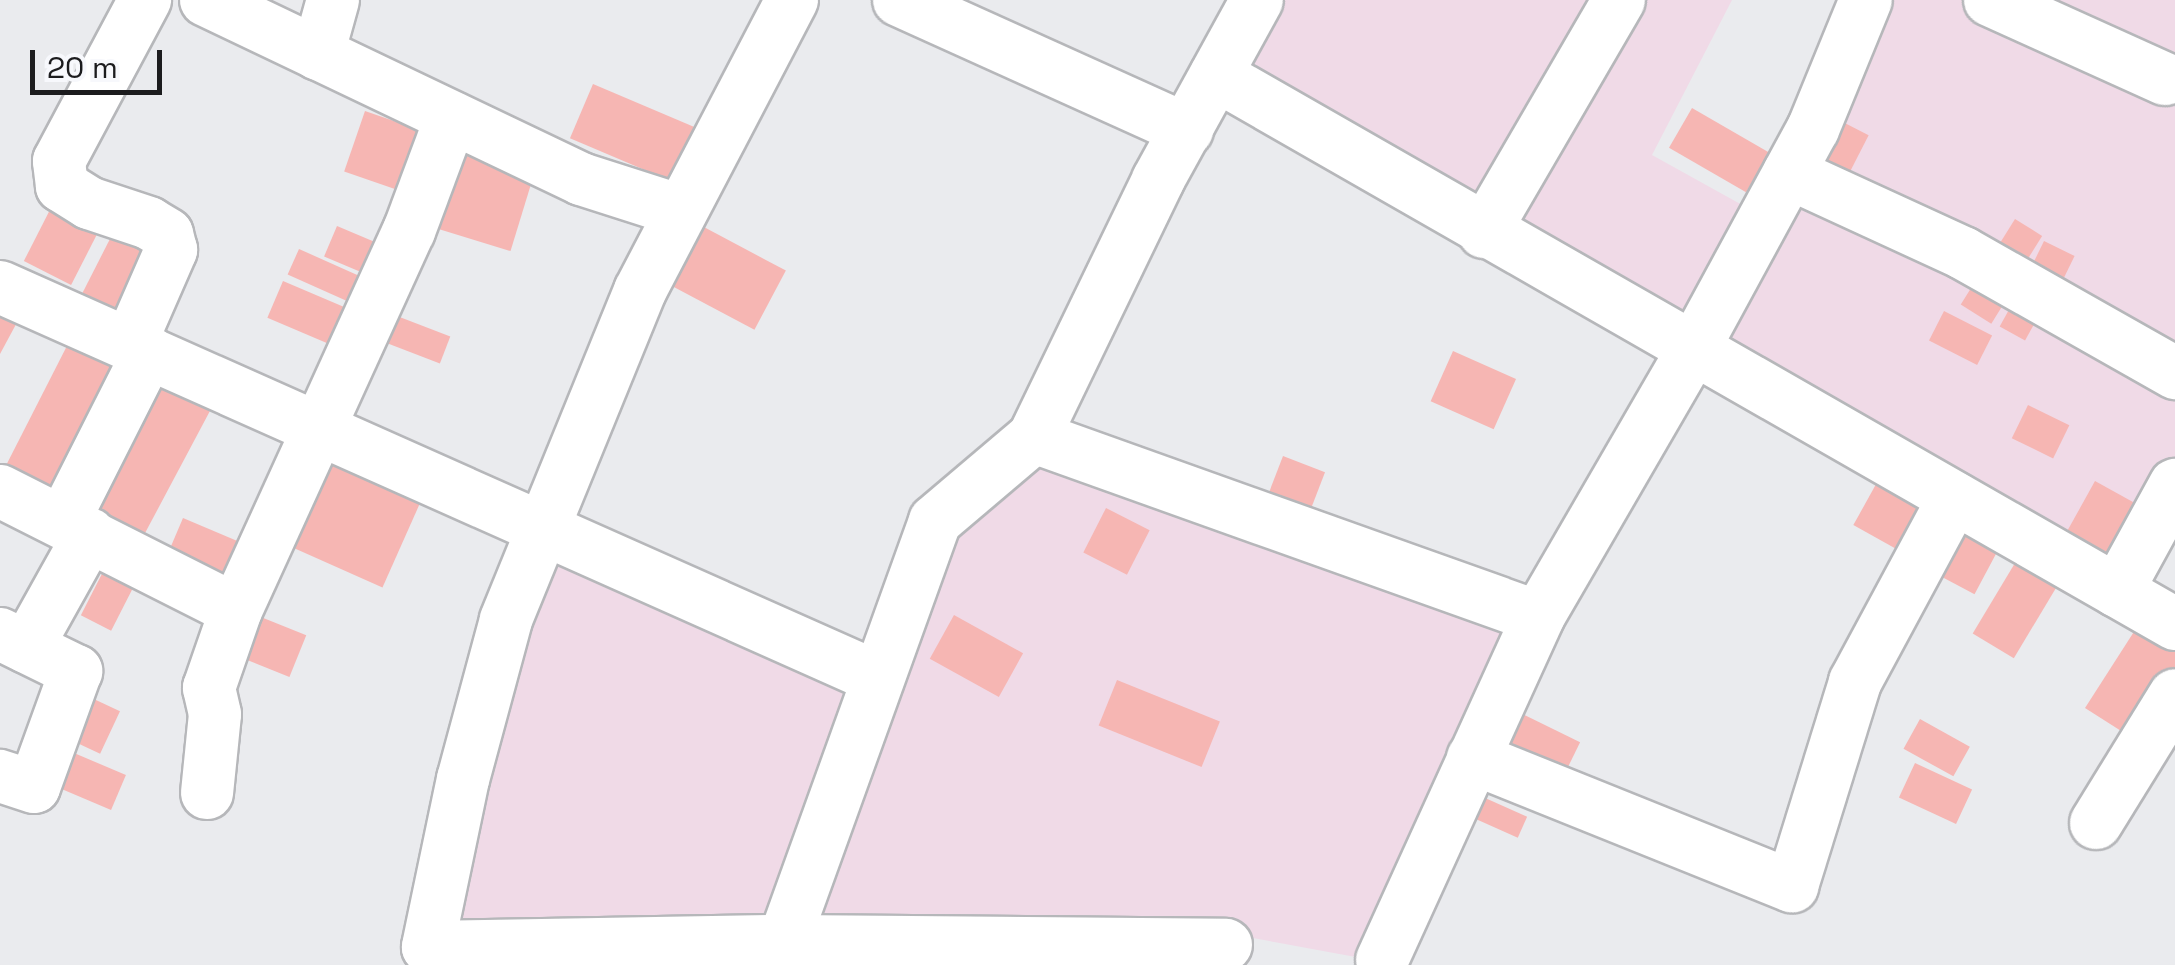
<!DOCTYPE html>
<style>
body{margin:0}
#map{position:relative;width:2175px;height:965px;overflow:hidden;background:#eaebee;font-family:"Space Grotesk",sans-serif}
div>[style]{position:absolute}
.industrial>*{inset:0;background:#f0dae7}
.building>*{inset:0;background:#f6b6b3;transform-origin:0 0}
.roads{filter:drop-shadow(2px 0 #b6b7ba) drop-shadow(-2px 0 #b6b7ba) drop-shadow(0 2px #b6b7ba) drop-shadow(0 -2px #b6b7ba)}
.street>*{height:52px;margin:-26px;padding:0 26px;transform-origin:26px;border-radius:26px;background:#fff}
span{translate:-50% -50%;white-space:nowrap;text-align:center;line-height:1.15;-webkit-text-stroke:9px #f7f8fc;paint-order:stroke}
.scale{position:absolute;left:30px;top:50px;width:132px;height:45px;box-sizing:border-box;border:5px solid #1c1c1e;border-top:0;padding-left:12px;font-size:30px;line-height:35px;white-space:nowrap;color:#1c1c1e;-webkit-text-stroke:8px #f7f8fc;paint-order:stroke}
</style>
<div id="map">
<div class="industrial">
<i style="clip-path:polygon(1282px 0,1732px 0,1652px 155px,1753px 211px,1691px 327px,1245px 80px)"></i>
<i style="clip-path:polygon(1880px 0,2175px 0,2175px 460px,2119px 572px,1713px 342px)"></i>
<i style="clip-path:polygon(1040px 449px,1518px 625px,1372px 960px,1226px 933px,447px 932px,550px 553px,890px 692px,949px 524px)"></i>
</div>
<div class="building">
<i style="left:593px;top:84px;width:119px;height:59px;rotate:23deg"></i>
<i style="left:1692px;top:108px;width:89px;height:46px;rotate:30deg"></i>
<i style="left:365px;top:111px;width:75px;height:64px;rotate:19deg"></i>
<i style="left:1833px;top:117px;width:40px;height:60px;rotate:27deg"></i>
<i style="left:460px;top:153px;width:77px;height:79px;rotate:17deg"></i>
<i style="left:57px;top:196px;width:53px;height:73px;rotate:27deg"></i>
<i style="left:2015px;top:219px;width:32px;height:47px;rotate:32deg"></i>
<i style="left:337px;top:226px;width:63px;height:33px;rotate:23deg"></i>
<i style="left:702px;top:226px;width:95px;height:67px;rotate:28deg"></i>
<i style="left:113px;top:233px;width:40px;height:69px;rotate:27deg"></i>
<i style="left:2044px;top:241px;width:34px;height:47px;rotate:26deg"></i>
<i style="left:299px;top:249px;width:87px;height:28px;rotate:24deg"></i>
<i style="left:1983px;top:269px;width:36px;height:42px;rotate:32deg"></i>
<i style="left:283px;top:281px;width:90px;height:40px;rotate:23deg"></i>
<i style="left:2021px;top:288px;width:29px;height:44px;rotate:29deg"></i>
<i style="clip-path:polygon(0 304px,21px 315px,0 354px)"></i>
<i style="left:384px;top:311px;width:71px;height:29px;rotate:21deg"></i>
<i style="left:1944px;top:311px;width:54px;height:33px;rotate:27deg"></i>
<i style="left:72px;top:336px;width:69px;height:158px;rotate:27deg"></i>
<i style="left:1453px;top:351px;width:69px;height:55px;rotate:24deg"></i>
<i style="left:148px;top:372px;width:73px;height:149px;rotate:28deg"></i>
<i style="left:2028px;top:405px;width:46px;height:37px;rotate:26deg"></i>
<i style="left:332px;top:450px;width:102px;height:105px;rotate:24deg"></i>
<i style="left:1283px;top:456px;width:45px;height:42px;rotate:21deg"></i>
<i style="left:1880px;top:477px;width:63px;height:55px;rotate:29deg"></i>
<i style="left:2095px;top:481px;width:47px;height:59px;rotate:29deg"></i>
<i style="left:1106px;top:508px;width:49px;height:50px;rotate:27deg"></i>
<i style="left:183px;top:518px;width:77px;height:49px;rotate:23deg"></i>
<i style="left:1950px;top:519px;width:57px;height:55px;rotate:28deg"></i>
<i style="left:2018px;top:558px;width:48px;height:88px;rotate:31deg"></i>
<i style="left:109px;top:560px;width:34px;height:62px;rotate:27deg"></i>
<i style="left:246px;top:611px;width:65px;height:45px;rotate:22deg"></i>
<i style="left:954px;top:615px;width:79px;height:50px;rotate:29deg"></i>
<i style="clip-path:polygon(2137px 627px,2175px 651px,2175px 687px,2140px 743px,2085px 708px)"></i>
<i style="left:1117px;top:680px;width:111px;height:49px;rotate:22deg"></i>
<i style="left:81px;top:693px;width:43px;height:47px;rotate:25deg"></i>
<i style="left:1510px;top:708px;width:78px;height:31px;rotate:26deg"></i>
<i style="left:1920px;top:719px;width:57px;height:34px;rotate:29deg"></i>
<i style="left:67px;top:750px;width:64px;height:38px;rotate:23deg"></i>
<i style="left:1915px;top:763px;width:63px;height:38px;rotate:25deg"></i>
<i style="left:1465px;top:789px;width:68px;height:23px;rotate:24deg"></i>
</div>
<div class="roads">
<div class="street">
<i style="left:206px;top:0;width:416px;rotate:25.5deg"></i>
<i style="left:581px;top:179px;width:105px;rotate:17.7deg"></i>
<i style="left:792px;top:0;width:328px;rotate:117.6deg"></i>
<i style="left:640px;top:291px;width:355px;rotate:112.2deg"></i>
<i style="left:506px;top:620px;width:165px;rotate:105.1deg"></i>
<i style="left:463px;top:779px;width:172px;rotate:101.8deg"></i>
<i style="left:428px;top:947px;width:356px;rotate:-1deg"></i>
<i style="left:784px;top:941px;width:442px;rotate:0.5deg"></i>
<i style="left:899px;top:0;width:316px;rotate:24.3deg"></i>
<i style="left:1990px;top:0;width:192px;rotate:24.3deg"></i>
<i style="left:318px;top:54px;width:56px;rotate:-74.5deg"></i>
<i style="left:1216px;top:75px;width:1105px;rotate:29.79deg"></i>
<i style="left:1789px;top:173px;width:192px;rotate:24.7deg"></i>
<i style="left:1963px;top:253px;width:244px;rotate:29.5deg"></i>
<i style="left:1484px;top:232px;width:268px;rotate:-59.8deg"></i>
<i style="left:0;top:287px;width:961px;rotate:24deg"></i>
<i style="left:130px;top:344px;width:103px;rotate:-66.4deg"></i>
<i style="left:171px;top:250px;width:16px;rotate:-104deg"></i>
<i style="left:167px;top:234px;width:21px;rotate:-149deg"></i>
<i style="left:149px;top:223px;width:63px;rotate:-161.6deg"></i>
<i style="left:89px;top:203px;width:32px;rotate:-148deg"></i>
<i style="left:62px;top:186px;width:25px;rotate:-97deg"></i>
<i style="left:59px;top:161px;width:183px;rotate:-61.9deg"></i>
<i style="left:1034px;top:437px;width:535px;rotate:19.65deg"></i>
<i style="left:0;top:491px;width:264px;rotate:26.8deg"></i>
<i style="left:64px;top:520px;width:188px;rotate:-63.2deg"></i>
<i style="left:2117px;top:591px;width:121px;rotate:-61.3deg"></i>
<i style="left:0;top:634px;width:85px;rotate:26deg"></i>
<i style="left:76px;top:671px;width:123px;rotate:109.9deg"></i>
<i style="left:34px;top:787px;width:36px;rotate:-162deg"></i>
<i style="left:27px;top:647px;width:129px;rotate:-60.9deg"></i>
<i style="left:1473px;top:758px;width:344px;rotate:21.9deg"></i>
<i style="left:1792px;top:886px;width:214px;rotate:-72.8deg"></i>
<i style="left:1855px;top:682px;width:209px;rotate:-61.7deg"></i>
<i style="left:207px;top:793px;width:79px;rotate:-84.2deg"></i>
<i style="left:215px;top:714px;width:27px;rotate:-103deg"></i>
<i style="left:209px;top:688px;width:83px;rotate:-70.9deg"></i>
<i style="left:236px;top:610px;width:417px;rotate:-65.5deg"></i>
<i style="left:409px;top:231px;width:121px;rotate:-69.6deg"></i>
<i style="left:2096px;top:823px;width:150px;rotate:-58.3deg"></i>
<i style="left:784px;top:941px;width:446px;rotate:-70.2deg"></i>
<i style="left:935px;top:521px;width:130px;rotate:-40.3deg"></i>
<i style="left:1034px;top:437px;width:285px;rotate:-64.2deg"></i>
<i style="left:1158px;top:180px;width:205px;rotate:-61.2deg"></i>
<i style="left:1382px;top:960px;width:377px;rotate:-65.5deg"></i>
<i style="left:1538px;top:617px;width:313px;rotate:-59.9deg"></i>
<i style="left:1695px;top:346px;width:247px;rotate:-61.5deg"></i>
<i style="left:1813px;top:129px;width:139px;rotate:-67.7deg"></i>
</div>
</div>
<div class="scale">20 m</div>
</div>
